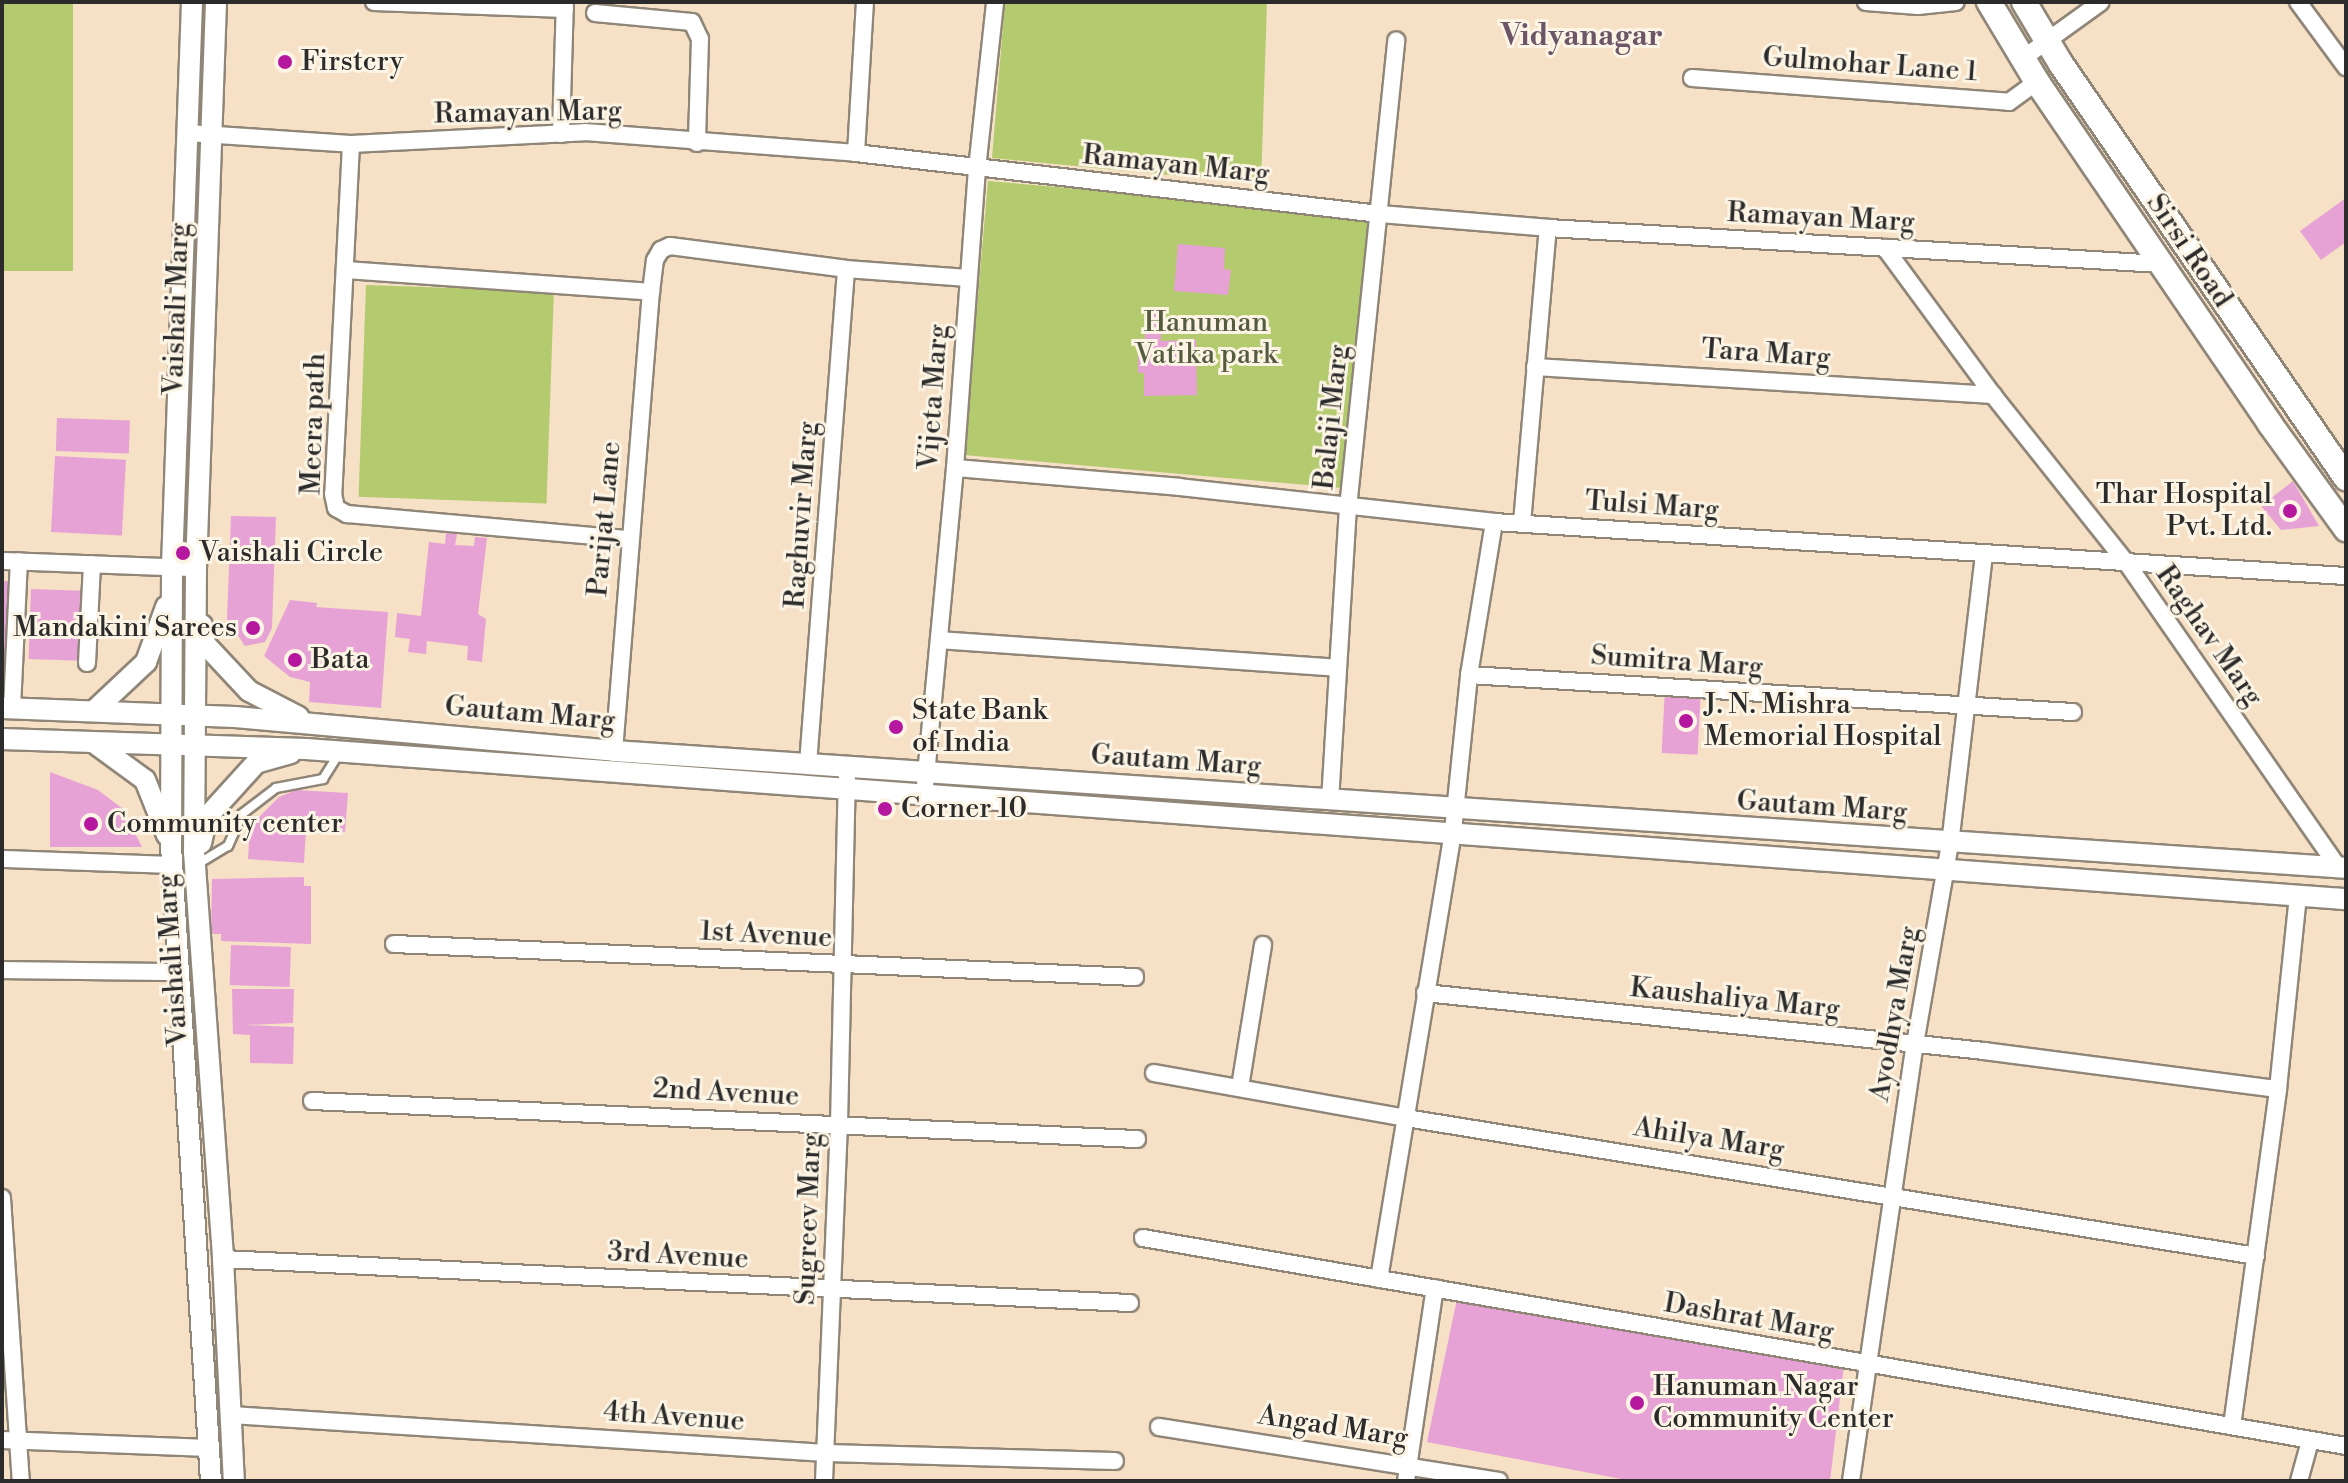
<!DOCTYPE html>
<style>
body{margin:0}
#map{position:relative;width:2348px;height:1483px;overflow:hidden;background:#f6e0c6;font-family:"Libre Bodoni",serif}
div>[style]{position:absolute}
.green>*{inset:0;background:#b3ca6f;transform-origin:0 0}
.building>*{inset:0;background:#e6a2d5;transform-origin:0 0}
.roads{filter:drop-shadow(2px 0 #908678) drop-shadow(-2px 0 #908678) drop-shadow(0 2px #908678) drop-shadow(0 -2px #908678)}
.service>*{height:8px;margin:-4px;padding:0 4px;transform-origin:4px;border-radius:4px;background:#fff}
.minor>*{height:16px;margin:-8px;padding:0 8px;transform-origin:8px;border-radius:8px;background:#fff}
.tertiary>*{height:20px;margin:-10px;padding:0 10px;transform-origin:10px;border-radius:10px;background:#fff}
.secondary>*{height:24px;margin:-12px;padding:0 12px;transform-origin:12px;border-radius:12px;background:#fff}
.dots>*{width:22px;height:22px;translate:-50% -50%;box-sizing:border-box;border:4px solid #fcf5e5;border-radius:50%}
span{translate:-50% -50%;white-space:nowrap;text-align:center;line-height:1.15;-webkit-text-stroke:6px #fcf5e5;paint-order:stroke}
.poi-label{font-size:28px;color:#2b2b2b}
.left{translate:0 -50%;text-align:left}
.right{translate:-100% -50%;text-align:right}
.street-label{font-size:28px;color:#2b2b2b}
.park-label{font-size:28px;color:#545b3f}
.neighbourhood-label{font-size:30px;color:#6c5566;font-weight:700}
.frame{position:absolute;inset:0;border:4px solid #2b2b2b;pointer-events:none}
</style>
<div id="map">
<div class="green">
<i style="left:2px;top:2px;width:71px;height:269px"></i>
<i style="clip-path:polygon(1005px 2px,1267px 2px,1261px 184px,992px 158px)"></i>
<i style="left:988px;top:181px;width:383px;height:275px;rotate:5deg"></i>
<i style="left:366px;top:285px;width:188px;height:212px;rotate:2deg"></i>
</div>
<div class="building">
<i style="clip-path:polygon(2346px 198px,2346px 242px,2321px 260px,2300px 231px)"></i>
<i style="clip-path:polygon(1178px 244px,1225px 248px,1224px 269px,1231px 270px,1228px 295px,1174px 291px)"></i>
<i style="clip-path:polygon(1161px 310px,1161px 341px,1196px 340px,1197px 395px,1144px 396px,1144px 373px,1138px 373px,1138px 345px,1145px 341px,1145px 311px)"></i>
<i style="left:57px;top:418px;width:73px;height:33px;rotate:2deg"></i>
<i style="left:55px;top:456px;width:71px;height:76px;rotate:3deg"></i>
<i style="clip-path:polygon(2293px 481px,2319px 526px,2281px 530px,2261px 506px)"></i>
<i style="clip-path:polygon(231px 516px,276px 517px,272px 628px,265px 642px,245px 646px,227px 619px)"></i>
<i style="clip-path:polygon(446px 533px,457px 534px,455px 545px,474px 546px,475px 537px,487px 538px,478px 614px,486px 619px,482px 662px,467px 660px,468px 646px,427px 641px,426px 654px,408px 652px,410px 639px,395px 637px,397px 613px,421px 616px,429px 542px,445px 544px)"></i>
<i style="clip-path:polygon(2px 581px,9px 581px,7px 661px,2px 661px)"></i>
<i style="left:31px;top:589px;width:51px;height:70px;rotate:2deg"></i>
<i style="clip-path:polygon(290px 600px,317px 603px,316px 607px,388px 612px,381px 708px,309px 702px,310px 682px,290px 677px,264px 656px)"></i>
<i style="left:1665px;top:688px;width:36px;height:65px;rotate:3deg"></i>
<i style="clip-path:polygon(50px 772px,98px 790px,123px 809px,142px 847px,50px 847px)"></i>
<i style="clip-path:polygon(296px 790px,348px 793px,345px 832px,306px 830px,304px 863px,248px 859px,250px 826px,279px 797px)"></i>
<i style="clip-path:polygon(304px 877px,304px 886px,311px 886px,311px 944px,221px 941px,221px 934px,211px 934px,212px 879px)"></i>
<i style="left:231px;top:945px;width:60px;height:40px;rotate:2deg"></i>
<i style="clip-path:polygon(232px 989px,294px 989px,293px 1023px,245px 1025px,294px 1027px,293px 1064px,250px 1063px,250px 1035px,233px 1034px)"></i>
<i style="clip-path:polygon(1457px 1299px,1844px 1365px,1830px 1481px,1632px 1481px,1427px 1442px)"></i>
</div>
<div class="roads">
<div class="service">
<i style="left:196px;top:865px;width:37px;rotate:-31deg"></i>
<i style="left:228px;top:846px;width:35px;rotate:-66deg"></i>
<i style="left:242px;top:814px;width:43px;rotate:-37.4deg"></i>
<i style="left:276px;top:788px;width:48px;rotate:-10.8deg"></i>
<i style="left:323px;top:779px;width:32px;rotate:-58deg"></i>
</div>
<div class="minor">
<i style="left:374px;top:2px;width:191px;rotate:2.1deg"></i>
<i style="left:1866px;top:2px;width:52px;rotate:4.4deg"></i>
<i style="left:1918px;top:6px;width:38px;rotate:-6deg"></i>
<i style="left:2298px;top:2px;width:81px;rotate:53.6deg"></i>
<i style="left:595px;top:13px;width:97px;rotate:5.3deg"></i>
<i style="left:692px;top:22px;width:19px;rotate:65deg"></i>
<i style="left:700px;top:39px;width:104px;rotate:91.7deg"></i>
<i style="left:2022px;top:59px;width:97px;rotate:-35.8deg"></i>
<i style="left:1692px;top:78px;width:318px;rotate:4.3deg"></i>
<i style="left:2009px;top:102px;width:34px;rotate:-36deg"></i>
<i style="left:187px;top:133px;width:164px;rotate:3.8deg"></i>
<i style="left:351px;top:144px;width:234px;rotate:-2.9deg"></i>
<i style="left:585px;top:132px;width:272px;rotate:4.4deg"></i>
<i style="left:856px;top:153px;width:527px;rotate:6.65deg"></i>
<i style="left:1379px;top:214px;width:170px;rotate:4.7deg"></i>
<i style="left:1548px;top:228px;width:614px;rotate:3.36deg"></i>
<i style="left:561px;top:134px;width:132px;rotate:-88.3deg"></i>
<i style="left:351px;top:144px;width:350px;rotate:92.9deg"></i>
<i style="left:333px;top:494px;width:14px;rotate:78deg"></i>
<i style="left:336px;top:508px;width:13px;rotate:29deg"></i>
<i style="left:347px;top:514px;width:283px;rotate:5.1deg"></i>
<i style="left:856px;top:153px;width:151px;rotate:-86.6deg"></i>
<i style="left:1885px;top:248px;width:182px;rotate:53.7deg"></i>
<i style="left:1993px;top:395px;width:213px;rotate:51.5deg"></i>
<i style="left:2126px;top:562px;width:373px;rotate:55.2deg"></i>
<i style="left:347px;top:270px;width:305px;rotate:4.1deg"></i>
<i style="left:1535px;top:367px;width:459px;rotate:3.5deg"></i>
<i style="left:955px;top:468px;width:225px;rotate:4.8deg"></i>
<i style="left:1179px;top:487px;width:317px;rotate:6.3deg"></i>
<i style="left:1494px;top:522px;width:854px;rotate:3.63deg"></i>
<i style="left:1522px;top:523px;width:296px;rotate:-85deg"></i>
<i style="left:2px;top:561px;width:194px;rotate:2.1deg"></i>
<i style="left:939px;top:640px;width:398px;rotate:4deg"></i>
<i style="left:87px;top:663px;width:99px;rotate:-87.1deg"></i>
<i style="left:1469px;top:675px;width:605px;rotate:3.51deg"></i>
<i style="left:12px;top:708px;width:147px;rotate:-87.3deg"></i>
<i style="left:614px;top:751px;width:460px;rotate:-85.4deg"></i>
<i style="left:651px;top:292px;width:32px;rotate:-83deg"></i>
<i style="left:655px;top:260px;width:12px;rotate:-59deg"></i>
<i style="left:661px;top:250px;width:10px;rotate:-24deg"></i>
<i style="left:670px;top:246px;width:177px;rotate:7.4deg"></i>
<i style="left:846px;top:269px;width:122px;rotate:4.2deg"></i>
<i style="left:808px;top:764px;width:496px;rotate:-85.6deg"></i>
<i style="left:924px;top:796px;width:329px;rotate:-84.6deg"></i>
<i style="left:955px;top:468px;width:300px;rotate:-85.8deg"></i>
<i style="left:977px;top:169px;width:168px;rotate:-83.8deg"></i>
<i style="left:1330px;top:801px;width:294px;rotate:-86.5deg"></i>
<i style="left:1348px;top:508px;width:470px;rotate:-84.1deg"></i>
<i style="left:2px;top:859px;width:169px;rotate:2deg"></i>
<i style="left:394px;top:944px;width:742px;rotate:2.55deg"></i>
<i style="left:2px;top:970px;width:176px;rotate:0.7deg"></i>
<i style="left:1425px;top:993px;width:562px;rotate:5.92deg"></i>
<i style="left:1984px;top:1051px;width:296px;rotate:7.4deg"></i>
<i style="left:1154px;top:1073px;width:256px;rotate:10.1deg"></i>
<i style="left:1406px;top:1118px;width:861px;rotate:9.22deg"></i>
<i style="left:1240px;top:1087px;width:144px;rotate:-80.8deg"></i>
<i style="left:312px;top:1101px;width:826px;rotate:2.64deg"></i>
<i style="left:2px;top:1198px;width:284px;rotate:86.2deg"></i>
<i style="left:1143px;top:1238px;width:1221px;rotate:9.81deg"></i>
<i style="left:223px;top:1259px;width:908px;rotate:2.78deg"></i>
<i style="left:1379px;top:1279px;width:454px;rotate:-80.6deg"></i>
<i style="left:1453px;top:831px;width:157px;rotate:-84.1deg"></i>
<i style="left:1469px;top:675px;width:155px;rotate:-80.7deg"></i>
<i style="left:231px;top:1415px;width:596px;rotate:3.65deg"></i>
<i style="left:826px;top:1453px;width:289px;rotate:1.6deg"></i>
<i style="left:2232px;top:1426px;width:340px;rotate:-82.2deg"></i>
<i style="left:2278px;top:1089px;width:195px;rotate:-84.1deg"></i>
<i style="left:1159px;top:1427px;width:344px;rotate:9deg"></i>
<i style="left:2px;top:1440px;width:207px;rotate:2.2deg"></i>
<i style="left:824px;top:1481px;width:357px;rotate:-87.6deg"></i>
<i style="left:839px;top:1124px;width:347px;rotate:-88.7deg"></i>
<i style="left:1406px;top:1481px;width:195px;rotate:-81.5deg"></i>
<i style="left:1851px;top:1481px;width:442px;rotate:-81.7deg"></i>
<i style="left:1915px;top:1044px;width:203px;rotate:-80.1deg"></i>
<i style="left:1950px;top:844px;width:292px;rotate:-83.3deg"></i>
<i style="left:2299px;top:1481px;width:41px;rotate:-74.6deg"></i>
</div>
<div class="tertiary">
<i style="left:192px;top:2px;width:565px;rotate:92.03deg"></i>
<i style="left:172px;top:567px;width:279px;rotate:90.2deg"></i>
<i style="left:171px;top:846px;width:636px;rotate:86.4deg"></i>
<i style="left:216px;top:2px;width:566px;rotate:92.02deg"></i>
<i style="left:196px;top:568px;width:284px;rotate:90.4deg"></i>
<i style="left:194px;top:852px;width:408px;rotate:85.9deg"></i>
<i style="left:223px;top:1259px;width:222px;rotate:87.2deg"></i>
<i style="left:202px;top:625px;width:19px;rotate:81deg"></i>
<i style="left:205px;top:644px;width:64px;rotate:46.9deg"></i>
<i style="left:249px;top:691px;width:56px;rotate:27.5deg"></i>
<i style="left:2px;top:708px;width:233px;rotate:2.2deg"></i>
<i style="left:235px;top:717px;width:381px;rotate:5.1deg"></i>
<i style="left:614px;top:751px;width:1736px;rotate:3.86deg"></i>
<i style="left:96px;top:709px;width:69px;rotate:-43.2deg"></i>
<i style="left:146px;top:662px;width:59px;rotate:-70deg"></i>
<i style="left:2px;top:739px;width:304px;rotate:1.9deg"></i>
<i style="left:306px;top:749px;width:2046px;rotate:4.21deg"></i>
<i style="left:93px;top:742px;width:64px;rotate:36.2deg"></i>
<i style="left:145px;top:780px;width:59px;rotate:68.2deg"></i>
<i style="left:201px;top:843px;width:27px;rotate:-77deg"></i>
<i style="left:207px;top:817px;width:73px;rotate:-47.8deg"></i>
<i style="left:256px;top:763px;width:36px;rotate:-16deg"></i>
</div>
<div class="secondary">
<i style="left:1989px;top:2px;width:93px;rotate:59deg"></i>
<i style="left:2037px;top:82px;width:414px;rotate:55.7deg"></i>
<i style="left:2270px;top:424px;width:130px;rotate:54.1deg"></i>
<i style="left:2024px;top:2px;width:72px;rotate:59.2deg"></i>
<i style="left:2061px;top:64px;width:503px;rotate:55.46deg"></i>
</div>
</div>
<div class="dots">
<i style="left:285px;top:62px;background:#b5179e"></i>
<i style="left:2290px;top:511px;background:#b5179e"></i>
<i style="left:183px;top:553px;background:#b5179e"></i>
<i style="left:253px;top:628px;background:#b5179e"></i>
<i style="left:295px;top:660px;background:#b5179e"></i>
<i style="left:1686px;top:721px;background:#b5179e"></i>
<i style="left:896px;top:727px;background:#b5179e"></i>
<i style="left:885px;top:809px;background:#b5179e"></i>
<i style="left:91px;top:824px;background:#b5179e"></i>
<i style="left:1637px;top:1403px;background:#b5179e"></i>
</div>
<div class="poi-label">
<span class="left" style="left:301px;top:62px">Firstcry</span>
<span class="right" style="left:2272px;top:511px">Thar Hospital<br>Pvt. Ltd.</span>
<span class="left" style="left:199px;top:553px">Vaishali Circle</span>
<span class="right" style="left:237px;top:628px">Mandakini Sarees</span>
<span class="left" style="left:311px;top:660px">Bata</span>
<span class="left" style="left:1704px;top:721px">J. N. Mishra<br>Memorial Hospital</span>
<span class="left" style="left:912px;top:727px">State Bank<br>of India</span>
<span class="left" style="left:901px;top:809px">Corner 10</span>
<span class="left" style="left:107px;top:824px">Community center</span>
<span class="left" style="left:1653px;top:1403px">Hanuman Nagar<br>Community Center</span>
</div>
<div class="street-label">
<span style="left:1870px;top:65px;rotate:4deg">Gulmohar Lane 1</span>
<span style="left:528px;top:113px;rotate:-1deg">Ramayan Marg</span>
<span style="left:1176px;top:165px;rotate:6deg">Ramayan Marg</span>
<span style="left:1821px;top:218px;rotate:3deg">Ramayan Marg</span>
<span style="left:2189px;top:251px;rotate:56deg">Sirsi Road</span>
<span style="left:177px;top:309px;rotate:-88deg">Vaishali Marg</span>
<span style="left:1766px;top:354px;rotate:4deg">Tara Marg</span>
<span style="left:934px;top:397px;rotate:-86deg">Vijeta Marg</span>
<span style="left:1332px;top:417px;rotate:-84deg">Balaji Marg</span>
<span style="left:314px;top:424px;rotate:-88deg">Meera path</span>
<span style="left:1652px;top:506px;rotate:4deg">Tulsi Marg</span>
<span style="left:802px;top:515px;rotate:-86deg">Raghuvir Marg</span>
<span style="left:605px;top:519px;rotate:-85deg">Parijat Lane</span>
<span style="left:2209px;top:636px;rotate:55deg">Raghav Marg</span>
<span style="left:1677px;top:662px;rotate:4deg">Sumitra Marg</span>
<span style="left:530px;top:714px;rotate:5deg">Gautam Marg</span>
<span style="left:1176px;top:761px;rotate:4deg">Gautam Marg</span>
<span style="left:1822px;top:807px;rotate:4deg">Gautam Marg</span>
<span style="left:766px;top:935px;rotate:3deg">1st Avenue</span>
<span style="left:173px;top:960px;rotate:-94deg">Vaishali Marg</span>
<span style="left:1735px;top:999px;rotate:6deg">Kaushaliya Marg</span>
<span style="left:1895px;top:1014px;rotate:-80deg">Ayodhya Marg</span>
<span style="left:726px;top:1093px;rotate:3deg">2nd Avenue</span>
<span style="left:1709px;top:1139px;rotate:9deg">Ahilya Marg</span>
<span style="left:809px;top:1219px;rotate:-88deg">Sugreev Marg</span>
<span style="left:678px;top:1256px;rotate:3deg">3rd Avenue</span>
<span style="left:1749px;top:1318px;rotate:10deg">Dashrat Marg</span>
<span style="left:674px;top:1417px;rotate:4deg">4th Avenue</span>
<span style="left:1333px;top:1427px;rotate:9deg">Angad Marg</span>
</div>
<div class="park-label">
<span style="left:1206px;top:339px">Hanuman<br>Vatika park</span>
</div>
<div class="neighbourhood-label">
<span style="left:1582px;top:36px">Vidyanagar</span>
</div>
<div class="frame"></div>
</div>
